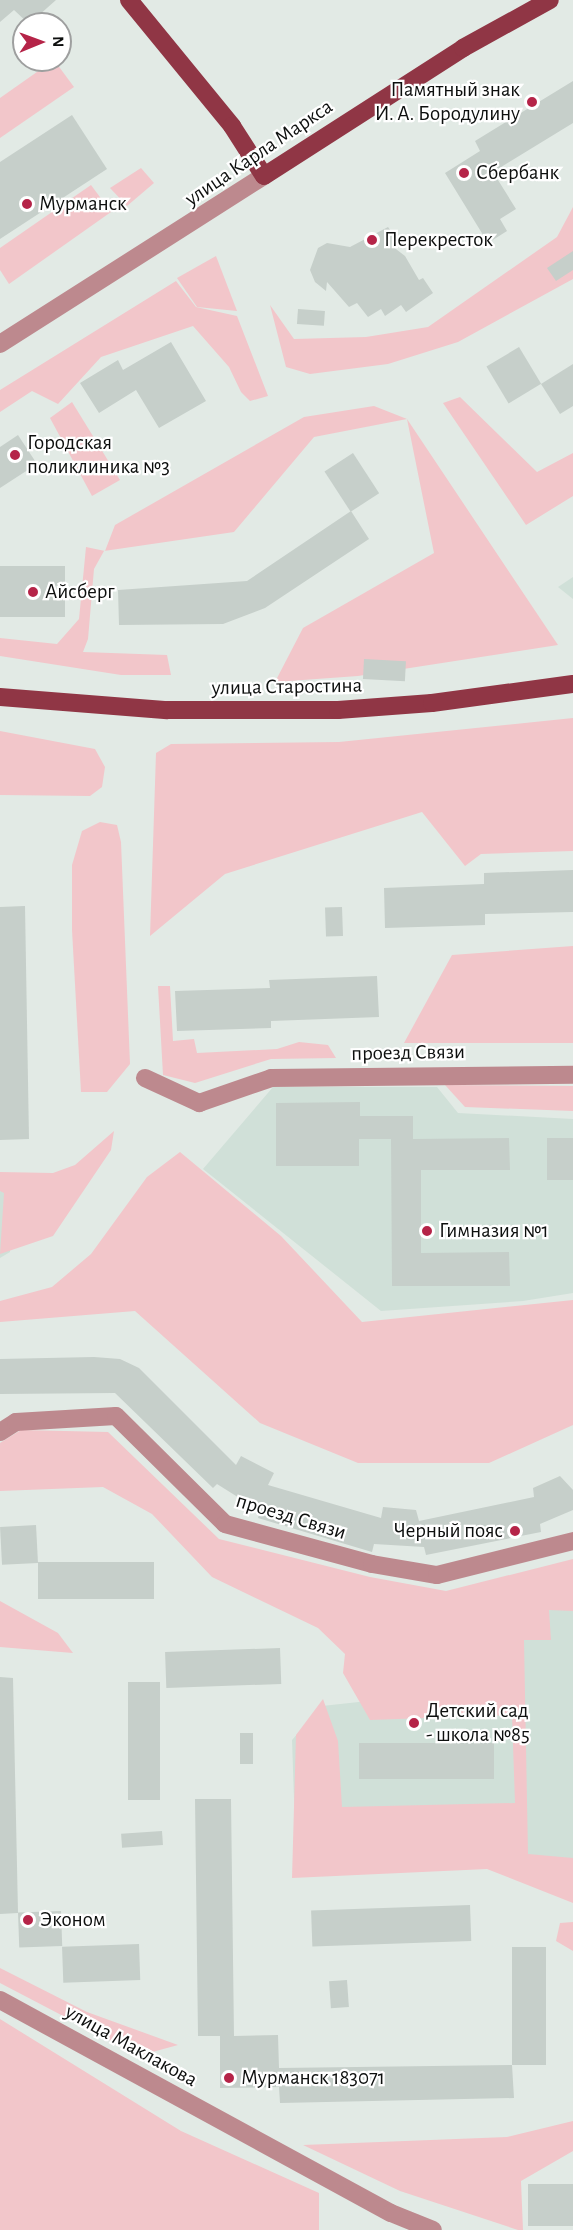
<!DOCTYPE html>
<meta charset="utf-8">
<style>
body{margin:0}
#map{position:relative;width:573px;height:2230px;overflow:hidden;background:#e2eae5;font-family:"Alegreya Sans",sans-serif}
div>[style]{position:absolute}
.built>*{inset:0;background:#d0e0d8}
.green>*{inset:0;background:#f2c6ca}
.building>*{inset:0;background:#c6cfca;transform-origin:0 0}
.minor>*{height:18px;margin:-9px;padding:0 9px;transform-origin:9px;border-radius:9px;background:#bd898e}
.major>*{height:18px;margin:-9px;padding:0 9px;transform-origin:9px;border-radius:9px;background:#903645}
.dots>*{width:16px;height:16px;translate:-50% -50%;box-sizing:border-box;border:3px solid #fff;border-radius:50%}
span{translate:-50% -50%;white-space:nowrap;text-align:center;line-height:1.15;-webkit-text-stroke:4.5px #fff;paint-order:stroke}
.poi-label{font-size:21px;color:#0d0f0e}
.right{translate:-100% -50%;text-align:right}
.left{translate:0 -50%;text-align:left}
.street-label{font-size:21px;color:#0d0f0e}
.north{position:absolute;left:12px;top:12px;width:60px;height:60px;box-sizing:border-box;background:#fff;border:2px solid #9e9f9f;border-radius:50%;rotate:89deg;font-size:16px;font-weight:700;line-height:24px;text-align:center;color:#0d0f0e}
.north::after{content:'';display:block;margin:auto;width:21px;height:27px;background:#b52448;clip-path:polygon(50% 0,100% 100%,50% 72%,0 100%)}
</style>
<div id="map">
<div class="built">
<i style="clip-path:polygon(573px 577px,573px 599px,558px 587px)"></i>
<i style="clip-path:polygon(273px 1087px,437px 1087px,458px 1113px,573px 1119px,573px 1293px,523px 1301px,381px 1311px,203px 1169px)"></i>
<i style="clip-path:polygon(0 1178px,11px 1178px,10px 1252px,0 1258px)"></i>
<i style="clip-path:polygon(521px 1610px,573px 1610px,573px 1891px,522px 1854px,296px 1858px,292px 1740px,322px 1706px,395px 1698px)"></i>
</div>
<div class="green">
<i style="clip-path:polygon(54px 60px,74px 87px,0 138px,0 98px)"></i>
<i style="clip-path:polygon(141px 168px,154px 183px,127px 206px,110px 188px)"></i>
<i style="clip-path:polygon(91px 185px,111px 212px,9px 284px,0 270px,0 248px)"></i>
<i style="clip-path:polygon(573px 207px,573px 279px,458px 342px,388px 364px,310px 374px,286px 367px,270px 305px,294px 339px,366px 337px,428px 327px,557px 237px)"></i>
<i style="clip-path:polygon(216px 256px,237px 311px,197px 307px,177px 278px)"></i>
<i style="clip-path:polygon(176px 281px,196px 307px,237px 316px,268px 396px,250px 401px,241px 392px,229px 367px,193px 326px,101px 357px,58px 404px,32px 391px,0 412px,0 390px)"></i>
<i style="clip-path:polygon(460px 397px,537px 472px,573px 453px,573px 496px,526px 525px,443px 403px)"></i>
<i style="clip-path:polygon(72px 402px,120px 480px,92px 496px,50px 418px)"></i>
<i style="clip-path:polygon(374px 406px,407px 419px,558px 645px,358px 676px,275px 682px,303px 628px,434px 553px,407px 419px,314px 437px,234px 532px,104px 551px,94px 569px,88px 639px,83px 652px,167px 655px,171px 675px,121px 675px,0 656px,0 638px,57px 644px,79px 619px,86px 547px,105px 551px,115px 525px,304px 417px)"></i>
<i style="clip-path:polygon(573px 718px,573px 851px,481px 854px,465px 866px,422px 812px,225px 874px,150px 936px,156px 753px,171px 744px,339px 742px)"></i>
<i style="clip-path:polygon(0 731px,95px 749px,105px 767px,102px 787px,90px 796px,0 795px)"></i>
<i style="clip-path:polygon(100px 822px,117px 825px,121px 842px,130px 1064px,107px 1092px,81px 1092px,72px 930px,72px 865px,82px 831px)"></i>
<i style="clip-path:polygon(573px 946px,573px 1043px,404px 1043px,452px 955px)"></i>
<i style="clip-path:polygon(158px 986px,170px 986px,173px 1041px,194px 1039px,197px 1053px,277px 1049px,299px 1042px,328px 1045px,336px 1058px,271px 1059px,195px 1083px,163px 1075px)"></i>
<i style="clip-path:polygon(445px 1085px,573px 1086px,573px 1111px,465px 1107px)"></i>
<i style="clip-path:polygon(114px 1131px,111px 1150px,53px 1236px,0 1254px,4px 1193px,0 1191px,0 1172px,53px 1173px,75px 1165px)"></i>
<i style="clip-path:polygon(180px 1152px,281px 1236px,362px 1322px,573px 1300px,573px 1425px,489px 1463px,358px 1463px,260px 1423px,135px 1311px,0 1322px,0 1301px,52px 1287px,91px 1254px,147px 1177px)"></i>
<i style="clip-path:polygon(21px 1430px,108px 1432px,219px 1539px,370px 1577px,446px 1591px,573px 1559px,573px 1611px,549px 1610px,551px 1640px,524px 1640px,528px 1854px,573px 1858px,573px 1903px,487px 1869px,292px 1878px,296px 1735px,323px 1699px,338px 1741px,342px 1807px,515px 1803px,512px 1715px,370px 1720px,343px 1673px,345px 1654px,318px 1628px,212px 1577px,152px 1514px,103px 1487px,0 1491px,0 1443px)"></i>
<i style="clip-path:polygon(0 1601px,58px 1633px,73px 1653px,0 1647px)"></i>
<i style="clip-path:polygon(573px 1922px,573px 1951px,556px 1941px,560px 1923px)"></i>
<i style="clip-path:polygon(0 1968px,87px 2012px,178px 2045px,145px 2054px,132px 2052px,0 1983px)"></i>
<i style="clip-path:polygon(0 2019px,181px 2131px,319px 2193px,319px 2230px,0 2230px)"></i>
<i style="clip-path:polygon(573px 2121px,573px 2151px,521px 2181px,523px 2230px,527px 2230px,518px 2230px,400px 2191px,303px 2145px,507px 2137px)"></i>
</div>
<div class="building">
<i style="clip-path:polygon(0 0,56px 0,29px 24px,14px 10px,0 22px)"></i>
<i style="clip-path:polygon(573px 81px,573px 123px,493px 172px,516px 209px,500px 219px,507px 231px,488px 243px,445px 173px,480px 151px,475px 141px)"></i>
<i style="clip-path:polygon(72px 115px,107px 169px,0 239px,0 162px)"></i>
<i style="clip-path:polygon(388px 227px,398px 241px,392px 246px,405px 256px,419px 280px,423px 278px,433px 293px,406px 312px,401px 305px,385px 316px,381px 309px,368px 317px,357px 303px,349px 307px,327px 282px,326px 291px,315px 282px,310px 270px,318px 248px,327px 243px,350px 247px)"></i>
<i style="clip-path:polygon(573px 251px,573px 270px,556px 281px,547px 268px)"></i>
<i style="left:298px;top:309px;width:27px;height:15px;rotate:4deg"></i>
<i style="clip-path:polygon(171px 342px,206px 401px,159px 428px,136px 390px,99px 413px,80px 383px,118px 360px,123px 370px)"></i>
<i style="left:519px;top:347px;width:43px;height:38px;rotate:59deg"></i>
<i style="clip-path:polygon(573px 364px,573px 406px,560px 414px,541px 384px)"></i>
<i style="clip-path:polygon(18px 435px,37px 464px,0 488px,0 447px)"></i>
<i style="left:353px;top:453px;width:48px;height:34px;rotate:57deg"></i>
<i style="clip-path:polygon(351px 511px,369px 539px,265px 608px,223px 624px,119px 625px,118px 590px,247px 581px)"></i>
<i style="left:0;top:566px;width:65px;height:51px"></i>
<i style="left:364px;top:659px;width:42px;height:20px;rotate:3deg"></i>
<i style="clip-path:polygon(573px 870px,573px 912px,485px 914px,485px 925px,385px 928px,384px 888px,484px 884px,484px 873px)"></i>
<i style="clip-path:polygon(25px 906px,29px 1139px,0 1140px,0 907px)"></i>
<i style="left:342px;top:907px;width:29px;height:17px;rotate:88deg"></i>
<i style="clip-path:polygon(377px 976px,379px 1017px,271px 1021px,271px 1028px,177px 1031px,175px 991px,270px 988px,269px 980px)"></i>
<i style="clip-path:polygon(360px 1102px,360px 1116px,413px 1116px,413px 1139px,509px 1138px,510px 1170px,421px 1170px,421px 1253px,509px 1252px,510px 1286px,392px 1286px,391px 1139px,359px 1139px,359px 1166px,276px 1166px,276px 1103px)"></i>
<i style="left:547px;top:1138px;width:26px;height:42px"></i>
<i style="clip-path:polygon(94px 1357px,120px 1359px,139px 1368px,236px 1465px,241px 1456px,274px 1473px,268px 1485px,381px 1518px,383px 1507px,416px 1510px,419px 1521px,534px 1497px,533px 1488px,560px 1476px,573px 1490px,573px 1510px,540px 1524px,541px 1532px,426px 1555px,424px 1547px,374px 1544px,372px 1552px,258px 1518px,260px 1511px,217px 1484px,213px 1488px,115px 1393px,0 1394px,0 1359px)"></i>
<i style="left:36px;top:1525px;width:38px;height:36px;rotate:87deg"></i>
<i style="left:154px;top:1562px;width:37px;height:116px;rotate:90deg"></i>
<i style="left:280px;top:1648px;width:36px;height:115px;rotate:88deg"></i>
<i style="clip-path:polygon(0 1677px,13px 1678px,18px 1913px,0 1914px)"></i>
<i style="left:128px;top:1682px;width:32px;height:118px"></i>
<i style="left:240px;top:1733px;width:13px;height:31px"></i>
<i style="left:494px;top:1743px;width:36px;height:135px;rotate:90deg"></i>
<i style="clip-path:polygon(195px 1799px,231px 1799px,234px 2036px,278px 2035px,279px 2068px,512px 2065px,514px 2098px,280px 2103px,279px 2087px,220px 2088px,220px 2036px,198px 2036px)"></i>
<i style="left:162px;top:1831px;width:14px;height:41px;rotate:86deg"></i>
<i style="left:470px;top:1905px;width:36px;height:159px;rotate:88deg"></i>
<i style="left:61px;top:1911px;width:35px;height:43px;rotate:88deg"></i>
<i style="left:139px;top:1944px;width:36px;height:77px;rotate:88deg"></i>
<i style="left:512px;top:1947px;width:34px;height:118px"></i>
<i style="left:347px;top:1980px;width:27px;height:18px;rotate:86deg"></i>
<i style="left:528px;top:2184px;width:45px;height:42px"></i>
</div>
<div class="minor">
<i style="left:0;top:344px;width:313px;rotate:-32.5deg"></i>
<i style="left:145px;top:1078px;width:60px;rotate:24.8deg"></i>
<i style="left:199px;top:1103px;width:76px;rotate:-19.1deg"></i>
<i style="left:271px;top:1078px;width:302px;rotate:-0.6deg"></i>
<i style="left:0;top:1432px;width:19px;rotate:-32deg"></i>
<i style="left:16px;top:1422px;width:100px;rotate:-3.4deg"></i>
<i style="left:116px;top:1416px;width:153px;rotate:44.7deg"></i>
<i style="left:225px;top:1524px;width:152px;rotate:15.2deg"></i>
<i style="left:372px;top:1564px;width:66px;rotate:9.6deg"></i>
<i style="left:437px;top:1575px;width:140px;rotate:-14deg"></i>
<i style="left:0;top:2000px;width:445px;rotate:28.6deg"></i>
<i style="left:391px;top:2213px;width:45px;rotate:22deg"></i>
</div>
<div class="major">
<i style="left:129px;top:0;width:163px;rotate:50.7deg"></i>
<i style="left:232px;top:126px;width:59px;rotate:57.4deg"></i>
<i style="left:264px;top:176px;width:237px;rotate:-32.7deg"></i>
<i style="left:463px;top:48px;width:99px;rotate:-28.9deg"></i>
<i style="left:0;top:697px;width:168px;rotate:4.5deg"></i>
<i style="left:167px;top:710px;width:171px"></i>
<i style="left:338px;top:710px;width:94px;rotate:-4.3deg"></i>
<i style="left:432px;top:703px;width:142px;rotate:-7.7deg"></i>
</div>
<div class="dots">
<i style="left:532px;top:102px;background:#b52448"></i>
<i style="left:464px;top:173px;background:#b52448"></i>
<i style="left:27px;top:204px;background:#b52448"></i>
<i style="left:372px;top:240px;background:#b52448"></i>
<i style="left:15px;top:455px;background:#b52448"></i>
<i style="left:33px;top:592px;background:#b52448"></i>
<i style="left:427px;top:1231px;background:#b52448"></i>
<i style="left:515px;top:1531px;background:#b52448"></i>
<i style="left:414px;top:1723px;background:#b52448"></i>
<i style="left:28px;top:1920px;background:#b52448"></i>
<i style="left:229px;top:2078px;background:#b52448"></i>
</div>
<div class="poi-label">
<span class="right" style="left:520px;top:102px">Памятный знак<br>И. А. Бородулину</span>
<span class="left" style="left:476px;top:173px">Сбербанк</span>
<span class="left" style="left:39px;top:204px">Мурманск</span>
<span class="left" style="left:384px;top:240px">Перекресток</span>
<span class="left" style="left:27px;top:455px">Городская<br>поликлиника №3</span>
<span class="left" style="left:45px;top:592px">Айсберг</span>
<span class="left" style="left:439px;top:1231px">Гимназия №1</span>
<span class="right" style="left:503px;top:1531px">Черный пояс</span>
<span class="left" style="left:426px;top:1723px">Детский сад<br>- школа №85</span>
<span class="left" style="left:40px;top:1920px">Эконом</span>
<span class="left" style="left:241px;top:2078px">Мурманск 183071</span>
</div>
<div class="street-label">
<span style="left:259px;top:153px;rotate:-34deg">улица Карла Маркса</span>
<span style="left:287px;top:687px;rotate:-1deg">улица Старостина</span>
<span style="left:408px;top:1053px;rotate:-1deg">проезд Связи</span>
<span style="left:291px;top:1517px;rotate:17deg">проезд Связи</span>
<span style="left:131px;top:2046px;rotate:29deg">улица Маклакова</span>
</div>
<div class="north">N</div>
</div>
